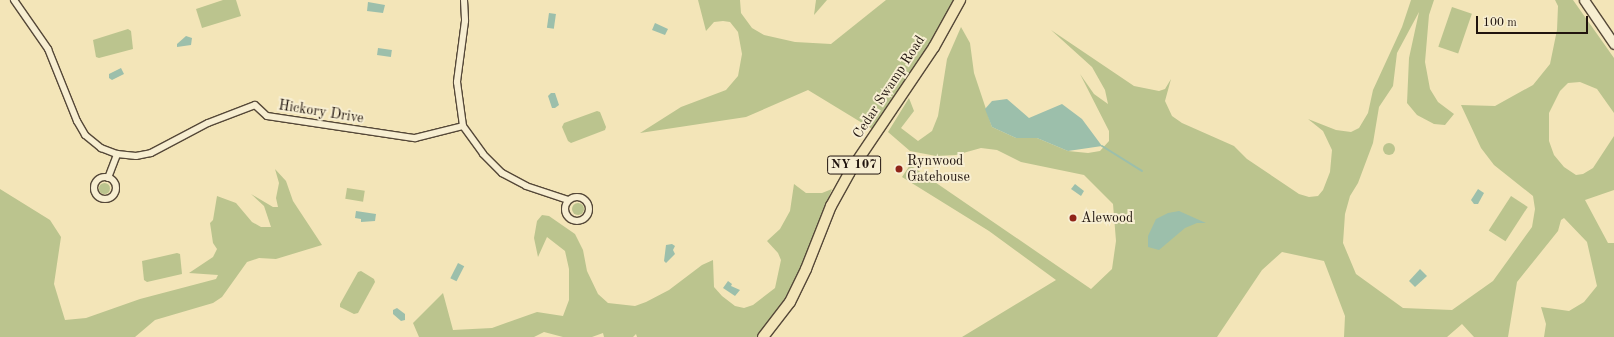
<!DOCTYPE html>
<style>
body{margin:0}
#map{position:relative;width:1614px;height:337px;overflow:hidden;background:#f3e5b8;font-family:"Old Standard TT",serif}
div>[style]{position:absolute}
.green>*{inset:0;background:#bbc48e;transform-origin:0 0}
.round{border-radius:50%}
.water>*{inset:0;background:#9cbfab;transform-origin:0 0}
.stream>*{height:2px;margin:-1px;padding:0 1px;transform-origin:1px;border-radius:1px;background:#9cbfab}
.roads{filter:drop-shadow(1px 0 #554838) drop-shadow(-1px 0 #554838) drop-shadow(0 1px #554838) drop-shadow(0 -1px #554838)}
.street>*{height:6px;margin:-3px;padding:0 3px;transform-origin:3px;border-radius:3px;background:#f7eed1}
.street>.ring{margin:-3px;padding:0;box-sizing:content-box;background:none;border:6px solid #f7eed1;border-radius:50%}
.secondary>*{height:9px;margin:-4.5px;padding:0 4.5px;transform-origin:4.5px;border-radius:4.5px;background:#f7eed1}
.primary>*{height:10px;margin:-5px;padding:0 5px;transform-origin:5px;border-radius:5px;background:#f3e5b8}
.dots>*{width:11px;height:11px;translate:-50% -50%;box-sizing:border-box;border:2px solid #f7eed1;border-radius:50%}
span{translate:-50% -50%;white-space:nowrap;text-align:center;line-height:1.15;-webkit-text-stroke:4px #f7eed1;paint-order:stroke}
.shield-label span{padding:1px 3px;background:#f7eed1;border:1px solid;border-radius:3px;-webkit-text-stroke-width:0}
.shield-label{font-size:13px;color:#20140e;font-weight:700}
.street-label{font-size:14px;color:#20140e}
.poi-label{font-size:14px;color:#20140e}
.left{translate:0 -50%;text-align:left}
.scale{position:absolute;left:1476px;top:16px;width:112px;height:18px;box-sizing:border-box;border:2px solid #20140e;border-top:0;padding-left:5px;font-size:12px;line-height:14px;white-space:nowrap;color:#20140e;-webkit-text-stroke:3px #f7eed1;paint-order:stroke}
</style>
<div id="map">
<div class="green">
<i style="clip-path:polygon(223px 0,236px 0,241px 16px,202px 28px,196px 9px)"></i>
<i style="clip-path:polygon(698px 0,740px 0,741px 13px,752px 28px,764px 35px,795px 42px,831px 44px,886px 0,960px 0,877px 132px,808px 90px,746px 117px,640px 133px,681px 107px,726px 90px,738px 76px,742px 54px,738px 32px,730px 22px,723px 21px,714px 22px,706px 31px)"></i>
<i style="clip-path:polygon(816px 0,827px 0,814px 15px)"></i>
<i style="clip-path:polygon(1411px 0,1434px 0,1429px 15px,1425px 62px,1430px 89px,1438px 102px,1454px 114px,1445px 125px,1434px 124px,1417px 115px,1407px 103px,1409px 58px,1419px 12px,1397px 53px,1393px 86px,1379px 107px,1373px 143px,1358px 183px,1350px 196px,1345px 214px,1343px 243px,1356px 274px,1403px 308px,1452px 310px,1493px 281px,1532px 227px,1535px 209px,1533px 196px,1494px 165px,1481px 148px,1461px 105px,1495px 106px,1533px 85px,1550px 64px,1557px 30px,1558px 6px,1555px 0,1573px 0,1614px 58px,1614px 113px,1597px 89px,1580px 82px,1568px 83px,1560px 91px,1549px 113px,1549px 141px,1554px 155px,1564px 167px,1576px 175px,1583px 174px,1593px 168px,1614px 136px,1614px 190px,1585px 200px,1608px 243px,1614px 243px,1614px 337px,1544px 337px,1546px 324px,1541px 307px,1569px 311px,1584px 302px,1597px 286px,1587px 242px,1564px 218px,1561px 220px,1558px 231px,1517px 282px,1508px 337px,1474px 337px,1462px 324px,1447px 337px,1344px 337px,1345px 316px,1324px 261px,1282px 252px,1262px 270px,1217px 337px,962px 337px,1056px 280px,989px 231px,902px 177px,910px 165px,1091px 289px,1112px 269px,1116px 241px,1113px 204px,1084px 175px,1021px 162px,997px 150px,981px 148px,956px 155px,936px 156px,910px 151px,888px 132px,909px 98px,914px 111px,901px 128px,918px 141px,932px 131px,938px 116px,947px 59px,961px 27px,970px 43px,974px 73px,992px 127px,1016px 138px,1037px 138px,1068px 151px,1088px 153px,1100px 151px,1109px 141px,1109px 131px,1080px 74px,1094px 94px,1108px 104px,1105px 90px,1092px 67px,1051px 30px,1134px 86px,1159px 91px,1165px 89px,1171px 79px,1165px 101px,1172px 116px,1182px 123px,1234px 146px,1247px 159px,1299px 194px,1309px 197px,1318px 196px,1323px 190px,1330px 172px,1332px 150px,1323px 131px,1308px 119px,1336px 130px,1351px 132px,1359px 128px,1368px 113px,1373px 90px,1402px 27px)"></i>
<i style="left:1452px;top:7px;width:21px;height:42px;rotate:19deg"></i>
<i style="clip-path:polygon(128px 29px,131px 31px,133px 49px,99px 58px,96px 57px,93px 40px)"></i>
<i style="clip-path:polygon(597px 111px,600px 112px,606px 127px,605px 130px,571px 143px,568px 141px,562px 127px,564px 123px)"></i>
<i class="round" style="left:1383px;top:143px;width:12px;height:12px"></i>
<i style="clip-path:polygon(275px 169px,286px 181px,293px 201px,322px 245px,276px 259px,259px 258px,247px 262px,222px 297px,213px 303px,155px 320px,135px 337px,0 337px,0 189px,50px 220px,61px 237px,54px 284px,65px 320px,86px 318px,140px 299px,216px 279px,218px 275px,189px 273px,213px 257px,217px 249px,213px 243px,210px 223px,213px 220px,217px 196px,236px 203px,252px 222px,261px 227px,271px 227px,264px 206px,251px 194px,273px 207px,278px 207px,276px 198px,279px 183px)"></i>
<i class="round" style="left:98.5px;top:182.5px;width:11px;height:11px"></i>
<i style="clip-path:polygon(794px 184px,806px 193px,822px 193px,832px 189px,791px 293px,758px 337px,637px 337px,636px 334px,633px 337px,604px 337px,603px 333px,592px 337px,563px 337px,544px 332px,534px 337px,419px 337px,413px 323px,443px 293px,453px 330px,492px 328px,537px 312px,563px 316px,569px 300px,569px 269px,565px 251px,547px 237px,538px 257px,534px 238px,537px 221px,542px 215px,549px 216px,575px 234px,583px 250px,587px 271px,598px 294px,608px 303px,635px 306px,646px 302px,669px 290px,702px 265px,713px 260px,714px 287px,722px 296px,735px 306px,744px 308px,753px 305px,775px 288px,781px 260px,778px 253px,767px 241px,780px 229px,790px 211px)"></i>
<i style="left:347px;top:188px;width:18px;height:11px;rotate:9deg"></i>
<i style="left:1511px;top:196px;width:20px;height:41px;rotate:33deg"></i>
<i class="round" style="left:572px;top:203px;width:12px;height:12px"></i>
<i style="clip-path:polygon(177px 253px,180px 254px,182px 274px,147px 282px,144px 280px,142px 261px)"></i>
<i style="clip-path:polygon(361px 271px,374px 279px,375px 282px,358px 313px,354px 314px,340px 307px,340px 304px,358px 272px)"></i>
</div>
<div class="water">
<i style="clip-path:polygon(368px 2px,385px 5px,383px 13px,367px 11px)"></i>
<i style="left:549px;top:13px;width:7px;height:15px;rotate:8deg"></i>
<i style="clip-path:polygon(655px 23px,668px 29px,665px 35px,652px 30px)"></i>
<i style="clip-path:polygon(186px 36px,192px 38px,191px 45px,177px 47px,177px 44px)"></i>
<i style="left:378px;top:48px;width:14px;height:7px;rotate:8deg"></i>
<i style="clip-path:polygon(121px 68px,124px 74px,112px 80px,109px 78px,109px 74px)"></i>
<i style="clip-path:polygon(551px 93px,555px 93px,559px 105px,555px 108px,552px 108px,548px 96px)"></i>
<i style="clip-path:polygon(1007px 99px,1029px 118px,1062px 104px,1082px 119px,1102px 146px,1068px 151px,1037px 138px,1016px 138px,992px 127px,985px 109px,992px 101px)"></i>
<i style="clip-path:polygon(1075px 184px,1084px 191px,1081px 196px,1071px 189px)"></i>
<i style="clip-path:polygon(1478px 189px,1484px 193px,1478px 204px,1474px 204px,1471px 200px)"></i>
<i style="clip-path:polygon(356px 211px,376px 214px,375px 221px,361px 222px,361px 219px,355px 218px)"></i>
<i style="clip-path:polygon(1179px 211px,1206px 223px,1197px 223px,1185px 228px,1159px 250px,1148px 247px,1148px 236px,1156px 219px,1168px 213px)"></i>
<i style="clip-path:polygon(672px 244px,675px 246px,673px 250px,675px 254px,666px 263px,664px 261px,666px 245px)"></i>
<i style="left:458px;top:263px;width:7px;height:17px;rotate:27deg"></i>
<i style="clip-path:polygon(1420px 269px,1427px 276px,1415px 287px,1409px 281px)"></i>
<i style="clip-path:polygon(728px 281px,732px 284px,731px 286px,740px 290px,735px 296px,723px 288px)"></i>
<i style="clip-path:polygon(397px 308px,405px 314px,405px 320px,401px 321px,393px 314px,393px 310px)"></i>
</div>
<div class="stream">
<i style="left:1102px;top:146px;width:47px;rotate:32deg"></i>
</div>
<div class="roads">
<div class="street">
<i style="left:14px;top:0;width:60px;rotate:55.2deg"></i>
<i style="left:48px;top:49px;width:78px;rotate:68.1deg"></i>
<i style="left:77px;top:121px;width:16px;rotate:60deg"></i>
<i style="left:85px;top:135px;width:21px;rotate:39deg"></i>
<i style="left:101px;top:148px;width:17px;rotate:21deg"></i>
<i style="left:117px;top:154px;width:19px;rotate:6deg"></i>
<i style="left:136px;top:156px;width:15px;rotate:-11deg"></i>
<i style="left:151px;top:153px;width:64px;rotate:-27.8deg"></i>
<i style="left:208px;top:123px;width:50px;rotate:-21deg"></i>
<i style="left:255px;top:105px;width:16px;rotate:43deg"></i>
<i style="left:267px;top:116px;width:150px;rotate:8.5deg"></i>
<i style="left:415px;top:138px;width:49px;rotate:-14deg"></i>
<i style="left:464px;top:0;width:21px;rotate:87deg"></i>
<i style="left:465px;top:21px;width:62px;rotate:97.5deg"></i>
<i style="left:457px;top:82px;width:44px;rotate:82.2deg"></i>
<i style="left:463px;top:126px;width:34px;rotate:54deg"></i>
<i style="left:483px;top:154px;width:27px;rotate:45deg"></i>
<i style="left:502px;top:173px;width:27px;rotate:28deg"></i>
<i style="left:526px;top:186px;width:44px;rotate:18.4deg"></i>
<i class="ring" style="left:94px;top:177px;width:16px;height:16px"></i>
<i style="left:108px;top:178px;width:26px;rotate:-69deg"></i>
<i class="ring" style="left:565px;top:197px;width:18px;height:18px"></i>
</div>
<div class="secondary">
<i style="left:1584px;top:0;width:53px;rotate:55.7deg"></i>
</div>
<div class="primary">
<i style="left:763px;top:337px;width:44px;rotate:-52.4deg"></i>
<i style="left:790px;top:302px;width:37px;rotate:-64deg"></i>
<i style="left:806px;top:269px;width:68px;rotate:-68.4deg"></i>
<i style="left:831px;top:206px;width:38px;rotate:-61deg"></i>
<i style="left:849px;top:173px;width:152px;rotate:-56deg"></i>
<i style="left:934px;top:47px;width:54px;rotate:-61deg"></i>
</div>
</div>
<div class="dots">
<i style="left:899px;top:169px;background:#8f2418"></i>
<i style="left:1073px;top:218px;background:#8f2418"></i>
</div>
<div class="shield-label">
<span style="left:854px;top:165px">NY 107</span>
</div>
<div class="street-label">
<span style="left:889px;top:87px;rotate:-57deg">Cedar Swamp Road</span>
<span style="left:321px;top:112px;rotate:9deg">Hickory Drive</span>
</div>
<div class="poi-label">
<span class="left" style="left:907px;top:169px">Rynwood<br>Gatehouse</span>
<span class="left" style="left:1081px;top:218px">Alewood</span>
</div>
<div class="scale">100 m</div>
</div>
